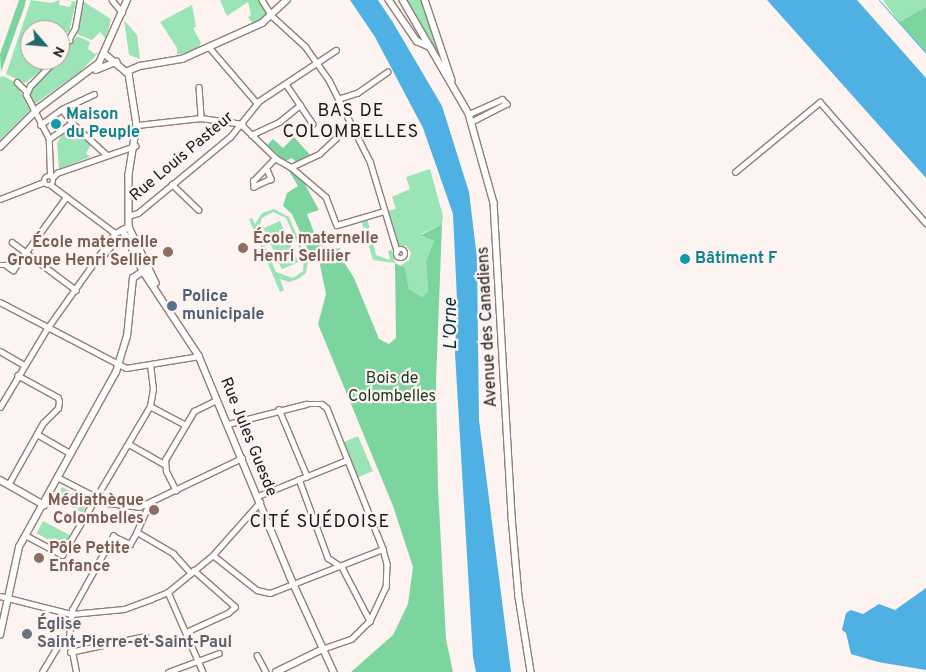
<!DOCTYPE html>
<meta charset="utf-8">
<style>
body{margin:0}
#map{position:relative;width:926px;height:672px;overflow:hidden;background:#fdf4f1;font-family:Overpass,sans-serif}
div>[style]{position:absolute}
.green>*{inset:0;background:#9ae4b5;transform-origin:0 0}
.forest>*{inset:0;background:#7cd49e}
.water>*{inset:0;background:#4fb1e3}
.stream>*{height:1px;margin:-0.5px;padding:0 0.5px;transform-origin:0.5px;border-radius:0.5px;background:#4fb1e3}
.roads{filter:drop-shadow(1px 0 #927e77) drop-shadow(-1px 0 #927e77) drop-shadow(0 1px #927e77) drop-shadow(0 -1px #927e77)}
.street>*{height:4.5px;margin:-2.25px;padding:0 2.25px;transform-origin:2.25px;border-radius:2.25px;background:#fff}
.street>.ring{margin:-2.25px;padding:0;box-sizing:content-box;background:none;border:4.5px solid #fff;border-radius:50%}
.secondary>*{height:5.5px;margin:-2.75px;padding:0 2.75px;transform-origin:2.75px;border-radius:2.75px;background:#fff}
.dots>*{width:14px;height:14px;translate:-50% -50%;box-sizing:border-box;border:2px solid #fdf4f1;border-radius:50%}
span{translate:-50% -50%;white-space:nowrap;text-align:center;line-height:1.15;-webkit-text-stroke:4.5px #fdf4f1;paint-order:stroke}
.culture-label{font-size:16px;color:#0d838f;font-weight:700}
.left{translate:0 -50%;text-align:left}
.street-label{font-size:16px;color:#1e1714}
.education-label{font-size:16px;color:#785e54;font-weight:700}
.right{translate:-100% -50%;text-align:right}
.service-label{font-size:16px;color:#4e5e75;font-weight:700}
.park-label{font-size:16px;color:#153b25}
.worship-label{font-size:16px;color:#5b616d;font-weight:700}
.neighbourhood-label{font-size:18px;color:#1e1714;letter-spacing:1px}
.water-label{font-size:18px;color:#022f43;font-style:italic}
.north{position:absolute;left:20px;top:20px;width:50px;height:50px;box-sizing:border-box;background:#fdf4f1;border:1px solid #a49c99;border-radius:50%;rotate:117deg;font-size:14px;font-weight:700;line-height:20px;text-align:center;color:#1e1714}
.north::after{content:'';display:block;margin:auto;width:18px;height:22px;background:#206c6c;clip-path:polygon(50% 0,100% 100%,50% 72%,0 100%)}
</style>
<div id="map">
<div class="green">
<i style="clip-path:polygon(31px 0,51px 3px,60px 0,59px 5px,70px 7px,72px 2px,64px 0,76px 2px,69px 32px,31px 28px,27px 31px,30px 60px,39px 62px,33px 67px,43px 69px,25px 83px,6px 74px)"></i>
<i style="clip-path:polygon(220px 0,260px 0,269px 15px,253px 24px,248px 17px,251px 15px,248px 2px,227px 16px)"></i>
<i style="clip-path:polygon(407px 0,423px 0,442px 59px,417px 20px)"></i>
<i style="clip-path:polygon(883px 0,926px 0,926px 7px,899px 22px)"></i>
<i style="clip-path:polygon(84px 2px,111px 19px,106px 39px,100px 32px,92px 40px,77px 34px)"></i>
<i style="clip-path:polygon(192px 5px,196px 27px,193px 28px,201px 43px,198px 49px,177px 55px,177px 48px,160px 22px)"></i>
<i style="clip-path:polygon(124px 20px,137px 35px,140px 59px,129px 55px)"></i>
<i style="clip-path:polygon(77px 36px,90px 42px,88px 49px,95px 54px,99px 52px,81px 71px,35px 104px,30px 98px,32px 88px,60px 60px)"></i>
<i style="clip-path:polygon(3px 76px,15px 82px,30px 110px,0 140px,0 77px)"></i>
<i style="clip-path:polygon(73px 131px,92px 143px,86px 153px,90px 157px,59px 169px,57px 143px,62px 135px)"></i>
<i style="clip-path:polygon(430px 169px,443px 216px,442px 224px,421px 234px,434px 241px,426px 261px,428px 292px,422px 297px,409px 289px,405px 268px,400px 266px,409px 260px,411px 252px,405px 245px,402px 248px,396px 244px,387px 211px,396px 209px,392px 197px,410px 189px,406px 177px)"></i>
<i style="clip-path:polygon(evenodd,274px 209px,289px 217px,308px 262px,306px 273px,298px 279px,289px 282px,280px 279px,284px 290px,280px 292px,249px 219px,252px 218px,255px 224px,262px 213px,274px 209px,273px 212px,286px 218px,304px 258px,303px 271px,293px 278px,276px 272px,258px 231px,262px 218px,273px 212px)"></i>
<i style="clip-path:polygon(367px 218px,376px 255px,390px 260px,388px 251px,392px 250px,395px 263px,373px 260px,361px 220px)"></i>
<i style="left:280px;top:221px;width:45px;height:18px;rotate:66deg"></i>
<i style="left:358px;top:436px;width:38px;height:16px;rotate:67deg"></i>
<i style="left:62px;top:487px;width:30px;height:13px;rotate:28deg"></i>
<i style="left:43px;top:521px;width:30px;height:14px;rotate:28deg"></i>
</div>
<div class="forest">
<i style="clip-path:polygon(19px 0,26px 0,25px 5px,1px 72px,0 54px)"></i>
<i style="clip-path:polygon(926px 7px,926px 52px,899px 22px)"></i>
<i style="clip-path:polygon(294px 137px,312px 157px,298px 164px,292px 158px,285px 161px,267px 145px,273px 139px,283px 148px)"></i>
<i style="clip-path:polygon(280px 163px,302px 179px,319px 210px,307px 214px,318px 243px,321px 242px,324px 252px,340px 248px,339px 254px,354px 278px,379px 339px,389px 344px,396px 338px,395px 263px,405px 268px,409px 289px,422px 297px,428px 292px,426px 261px,434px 241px,421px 235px,442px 224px,436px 382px,438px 488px,446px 639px,453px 672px,351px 672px,393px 635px,408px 604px,413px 567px,393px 506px,318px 324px,326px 294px,319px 260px,313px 261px,292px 214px,283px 206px,287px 193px,298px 186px,289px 171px)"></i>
</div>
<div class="water">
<i style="clip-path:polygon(350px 0,378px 0,392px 21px,442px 106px,469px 192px,477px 258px,479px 420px,511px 672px,476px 672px,473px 657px,455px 353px,457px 300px,453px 214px,423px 128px,375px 37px)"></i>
<i style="clip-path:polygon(767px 0,857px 0,926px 78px,926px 178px)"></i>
<i style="clip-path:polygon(926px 588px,926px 670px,878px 662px,851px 654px,846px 633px,842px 630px,846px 613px,851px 610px,863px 614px,879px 604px,895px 610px)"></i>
</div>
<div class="stream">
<i style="left:879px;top:0;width:71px;rotate:48.4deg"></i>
</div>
<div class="roads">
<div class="street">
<i style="left:112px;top:0;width:16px;rotate:50deg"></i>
<i style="left:262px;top:0;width:19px;rotate:58deg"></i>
<i style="left:272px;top:16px;width:45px;rotate:42.3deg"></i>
<i style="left:305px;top:46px;width:42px;rotate:54.8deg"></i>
<i style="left:329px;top:80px;width:91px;rotate:63.2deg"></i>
<i style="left:370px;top:161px;width:94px;rotate:73.3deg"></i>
<i style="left:60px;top:37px;width:10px;rotate:17deg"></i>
<i style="left:209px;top:47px;width:74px;rotate:49.4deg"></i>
<i style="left:60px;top:54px;width:30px;rotate:-60deg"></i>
<i style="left:75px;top:28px;width:28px;rotate:-80deg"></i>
<i style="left:17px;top:82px;width:13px;rotate:45deg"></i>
<i style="left:286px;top:84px;width:48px;rotate:56deg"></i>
<i style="left:199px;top:87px;width:31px;rotate:86deg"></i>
<i style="left:338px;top:99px;width:20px;rotate:-18deg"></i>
<i style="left:357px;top:93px;width:37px;rotate:-35deg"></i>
<i style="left:62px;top:109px;width:35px;rotate:-25deg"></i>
<i style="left:469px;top:114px;width:36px;rotate:-24deg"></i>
<i style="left:502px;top:99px;width:7px;rotate:45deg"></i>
<i style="left:507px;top:104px;width:39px;rotate:153deg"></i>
<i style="left:40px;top:125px;width:27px;rotate:-36deg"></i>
<i style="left:62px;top:109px;width:17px;rotate:54deg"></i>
<i style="left:137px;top:125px;width:64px;rotate:-6.2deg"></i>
<i style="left:201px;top:118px;width:42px;rotate:8.1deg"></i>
<i style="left:242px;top:125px;width:49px;rotate:44.2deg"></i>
<i style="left:277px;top:159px;width:16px;rotate:30deg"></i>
<i style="left:291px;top:167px;width:31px;rotate:-25deg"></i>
<i style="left:319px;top:154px;width:42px;rotate:-43.1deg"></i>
<i style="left:251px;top:135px;width:31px;rotate:-25deg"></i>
<i style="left:279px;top:122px;width:27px;rotate:-39deg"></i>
<i style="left:49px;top:139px;width:28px;rotate:-35deg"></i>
<i style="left:72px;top:123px;width:46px;rotate:42.4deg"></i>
<i style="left:291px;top:167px;width:46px;rotate:40.6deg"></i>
<i style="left:326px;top:197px;width:30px;rotate:69deg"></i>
<i style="left:337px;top:225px;width:49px;rotate:-16.6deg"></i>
<i style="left:267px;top:169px;width:11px;rotate:68deg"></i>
<i style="left:271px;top:179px;width:19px;rotate:155deg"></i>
<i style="left:254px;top:187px;width:6px;rotate:-99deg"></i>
<i style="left:253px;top:181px;width:32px;rotate:-46deg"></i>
<i style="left:735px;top:172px;width:110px;rotate:-39.5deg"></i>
<i style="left:820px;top:102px;width:161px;rotate:48.8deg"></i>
<i style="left:50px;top:175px;width:36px;rotate:-92deg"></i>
<i style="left:49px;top:139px;width:50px;rotate:-117.6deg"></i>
<i style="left:26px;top:95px;width:10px;rotate:-66deg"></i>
<i style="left:30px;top:86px;width:36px;rotate:-46deg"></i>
<i class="ring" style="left:44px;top:176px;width:5.5px;height:5.5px"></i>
<i style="left:53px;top:177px;width:6px;rotate:-45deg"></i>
<i style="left:57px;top:173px;width:83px;rotate:-19.1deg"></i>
<i style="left:172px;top:184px;width:37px;rotate:44deg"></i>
<i style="left:51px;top:185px;width:80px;rotate:36.9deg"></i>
<i style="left:0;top:199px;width:47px;rotate:-21.1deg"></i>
<i style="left:131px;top:215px;width:7px;rotate:-16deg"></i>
<i style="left:138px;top:213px;width:119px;rotate:-39.6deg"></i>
<i style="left:230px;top:137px;width:46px;rotate:-51.1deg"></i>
<i style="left:259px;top:101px;width:92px;rotate:-33.5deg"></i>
<i style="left:12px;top:242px;width:80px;rotate:36.9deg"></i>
<i class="ring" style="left:396.5px;top:249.5px;width:4.5px;height:4.5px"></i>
<i style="left:99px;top:261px;width:24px;rotate:-52deg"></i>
<i style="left:114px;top:242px;width:11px;rotate:-22deg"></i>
<i style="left:0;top:265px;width:6px"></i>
<i style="left:6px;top:265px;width:9px;rotate:36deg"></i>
<i style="left:13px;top:270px;width:90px;rotate:-54deg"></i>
<i style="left:0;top:302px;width:142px;rotate:27.6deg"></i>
<i style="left:126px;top:368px;width:74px;rotate:-9.3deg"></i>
<i style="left:0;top:351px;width:28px;rotate:30deg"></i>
<i style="left:150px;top:406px;width:40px;rotate:28deg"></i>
<i style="left:0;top:407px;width:90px;rotate:-59.1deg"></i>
<i style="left:46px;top:330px;width:119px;rotate:-54.6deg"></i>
<i style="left:115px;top:233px;width:9px;rotate:-27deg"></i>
<i style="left:279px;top:409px;width:73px;rotate:67.3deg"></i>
<i style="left:228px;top:424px;width:81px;rotate:-14.4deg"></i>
<i style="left:306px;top:404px;width:16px"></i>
<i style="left:322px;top:404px;width:6px;rotate:39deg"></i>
<i style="left:327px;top:408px;width:152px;rotate:68.3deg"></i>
<i style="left:383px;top:549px;width:16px;rotate:75deg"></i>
<i style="left:387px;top:564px;width:23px;rotate:92deg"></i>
<i style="left:386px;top:587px;width:38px;rotate:115deg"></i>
<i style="left:370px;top:621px;width:25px;rotate:135deg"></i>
<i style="left:352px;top:639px;width:31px;rotate:161deg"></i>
<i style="left:37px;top:434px;width:38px;rotate:30deg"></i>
<i style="left:129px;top:444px;width:40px;rotate:29.7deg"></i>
<i style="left:59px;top:478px;width:55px;rotate:27deg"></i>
<i style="left:108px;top:503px;width:31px;rotate:7deg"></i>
<i style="left:139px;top:507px;width:114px;rotate:-25.4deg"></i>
<i style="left:299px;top:479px;width:84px;rotate:69.8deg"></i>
<i style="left:328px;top:558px;width:17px;rotate:33deg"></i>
<i style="left:342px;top:567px;width:61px;rotate:62.6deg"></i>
<i style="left:8px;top:485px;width:71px;rotate:-60.6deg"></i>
<i style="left:43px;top:423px;width:21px;rotate:-45deg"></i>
<i style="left:58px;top:408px;width:6px;rotate:-81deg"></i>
<i style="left:59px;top:402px;width:4px;rotate:-104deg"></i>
<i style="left:58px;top:398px;width:46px;rotate:-151.2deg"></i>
<i style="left:176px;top:491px;width:22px;rotate:-117deg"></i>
<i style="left:166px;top:471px;width:11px;rotate:-95deg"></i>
<i style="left:165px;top:460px;width:57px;rotate:-59.4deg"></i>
<i style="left:194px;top:411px;width:25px;rotate:-26deg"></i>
<i style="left:258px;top:496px;width:96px;rotate:-22deg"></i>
<i style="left:149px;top:505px;width:30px;rotate:114deg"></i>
<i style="left:137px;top:532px;width:42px;rotate:30.3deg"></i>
<i style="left:173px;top:553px;width:27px;rotate:48deg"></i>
<i style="left:27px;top:536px;width:40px;rotate:28deg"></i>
<i style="left:62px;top:555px;width:173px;rotate:-59.4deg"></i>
<i style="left:150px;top:406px;width:17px;rotate:-80deg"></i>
<i style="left:153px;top:389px;width:24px;rotate:-97deg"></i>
<i style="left:213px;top:555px;width:56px;rotate:38.5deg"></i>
<i style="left:257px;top:590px;width:13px;rotate:13deg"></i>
<i style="left:270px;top:593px;width:121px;rotate:-21.3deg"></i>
<i style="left:168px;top:592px;width:87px;rotate:66.4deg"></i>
<i style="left:0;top:596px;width:73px;rotate:14.2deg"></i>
<i style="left:71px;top:614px;width:53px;rotate:-5.4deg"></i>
<i style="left:124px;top:609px;width:29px;rotate:-20deg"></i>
<i style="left:151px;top:599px;width:18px;rotate:-22deg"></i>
<i style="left:168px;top:592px;width:58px;rotate:-39.4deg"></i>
<i style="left:213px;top:555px;width:71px;rotate:-48.4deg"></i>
<i style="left:186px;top:632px;width:46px;rotate:-24.3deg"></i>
<i style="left:228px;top:613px;width:9px;rotate:-41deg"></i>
<i style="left:235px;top:607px;width:55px;rotate:-138.7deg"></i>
<i style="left:70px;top:652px;width:77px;rotate:-12deg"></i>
<i style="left:257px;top:655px;width:19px;rotate:62deg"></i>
<i style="left:42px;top:672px;width:33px;rotate:-59deg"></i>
<i style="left:59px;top:644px;width:10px"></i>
<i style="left:76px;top:672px;width:36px;rotate:-101deg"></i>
<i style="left:69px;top:637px;width:27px;rotate:-84deg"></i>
<i style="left:72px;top:610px;width:85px;rotate:-61deg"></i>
<i style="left:113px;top:536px;width:19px;rotate:25deg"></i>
<i style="left:130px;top:544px;width:14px;rotate:-60deg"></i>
<i style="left:168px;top:672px;width:54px;rotate:-20.4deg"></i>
</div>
<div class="secondary">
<i style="left:389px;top:0;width:50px;rotate:55.7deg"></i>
<i style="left:417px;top:41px;width:14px;rotate:25deg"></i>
<i style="left:403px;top:0;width:132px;rotate:59.9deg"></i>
<i style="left:469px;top:114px;width:92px;rotate:74.3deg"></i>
<i style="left:494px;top:203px;width:315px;rotate:86.7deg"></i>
<i style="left:512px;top:517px;width:80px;rotate:85deg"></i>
<i style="left:519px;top:597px;width:76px;rotate:80.9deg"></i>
<i style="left:425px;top:0;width:84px;rotate:71.4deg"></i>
<i style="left:105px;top:54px;width:31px;rotate:40deg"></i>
<i style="left:129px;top:74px;width:52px;rotate:81.1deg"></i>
<i style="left:137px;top:125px;width:51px;rotate:99.1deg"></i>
<i style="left:129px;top:175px;width:52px;rotate:90deg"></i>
<i style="left:96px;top:70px;width:22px;rotate:-22deg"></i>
<i style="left:128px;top:71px;width:13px;rotate:-23deg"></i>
<i style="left:140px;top:66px;width:43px;rotate:-9.5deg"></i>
<i style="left:182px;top:59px;width:88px;rotate:-24.2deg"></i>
<i style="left:262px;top:23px;width:34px;rotate:-43deg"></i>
<i style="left:0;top:147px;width:55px;rotate:-45deg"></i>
<i style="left:39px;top:108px;width:75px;rotate:-36.9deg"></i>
<i style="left:99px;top:63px;width:69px;rotate:-66deg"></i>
<i style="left:129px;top:227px;width:62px;rotate:64.3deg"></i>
<i style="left:128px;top:239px;width:35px;rotate:65deg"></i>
<i style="left:143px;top:271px;width:102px;rotate:56.6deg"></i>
<i style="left:199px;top:356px;width:238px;rotate:67.5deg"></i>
<i style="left:290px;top:576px;width:106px;rotate:65.4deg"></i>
<i style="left:128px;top:239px;width:10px;rotate:-127deg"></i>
<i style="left:122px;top:231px;width:8px;rotate:-30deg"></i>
<i style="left:0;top:480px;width:51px;rotate:29.6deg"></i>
<i style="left:0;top:635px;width:90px;rotate:-77.8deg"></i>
<i style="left:19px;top:547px;width:200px;rotate:-61deg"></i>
<i style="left:116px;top:372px;width:37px;rotate:-73deg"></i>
<i style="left:127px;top:337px;width:59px;rotate:-84.2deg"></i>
<i style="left:133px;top:278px;width:18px;rotate:-34deg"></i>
<i style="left:276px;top:672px;width:52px;rotate:-26.1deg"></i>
</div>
</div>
<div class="dots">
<i style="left:56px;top:124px;background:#0f9aa8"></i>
<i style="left:243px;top:248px;background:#8d6e63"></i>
<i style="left:168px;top:252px;background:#8d6e63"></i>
<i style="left:685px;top:259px;background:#0f9aa8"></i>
<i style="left:172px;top:306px;background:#5c6f8a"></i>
<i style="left:154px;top:510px;background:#8d6e63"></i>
<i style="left:39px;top:558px;background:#8d6e63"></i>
<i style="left:27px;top:634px;background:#6b7280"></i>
</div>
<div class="culture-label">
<span class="left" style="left:66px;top:124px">Maison<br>du Peuple</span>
<span class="left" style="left:695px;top:259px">Bâtiment F</span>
</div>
<div class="street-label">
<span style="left:182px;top:157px;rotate:-40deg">Rue Louis Pasteur</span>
<span style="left:488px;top:327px;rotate:-93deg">Avenue des Canadiens</span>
<span style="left:248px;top:437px;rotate:68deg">Rue Jules Guesde</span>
</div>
<div class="education-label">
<span class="left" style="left:253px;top:248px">École maternelle<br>Henri Selliier</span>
<span class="right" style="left:158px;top:252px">École maternelle<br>Groupe Henri Sellier</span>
<span class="right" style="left:144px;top:510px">Médiathèque<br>Colombelles</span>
<span class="left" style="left:49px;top:558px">Pôle Petite<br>Enfance</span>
</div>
<div class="service-label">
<span class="left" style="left:182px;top:306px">Police<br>municipale</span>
</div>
<div class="park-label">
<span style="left:392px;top:388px">Bois de<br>Colombelles</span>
</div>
<div class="worship-label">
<span class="left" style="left:37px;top:634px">Église<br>Saint-Pierre-et-Saint-Paul</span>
</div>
<div class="neighbourhood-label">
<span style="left:351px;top:123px">BAS DE<br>COLOMBELLES</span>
<span style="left:320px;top:523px">CITÉ SUÉDOISE</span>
</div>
<div class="water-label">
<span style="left:452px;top:324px;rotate:-90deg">L'Orne</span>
</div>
<div class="north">N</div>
</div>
